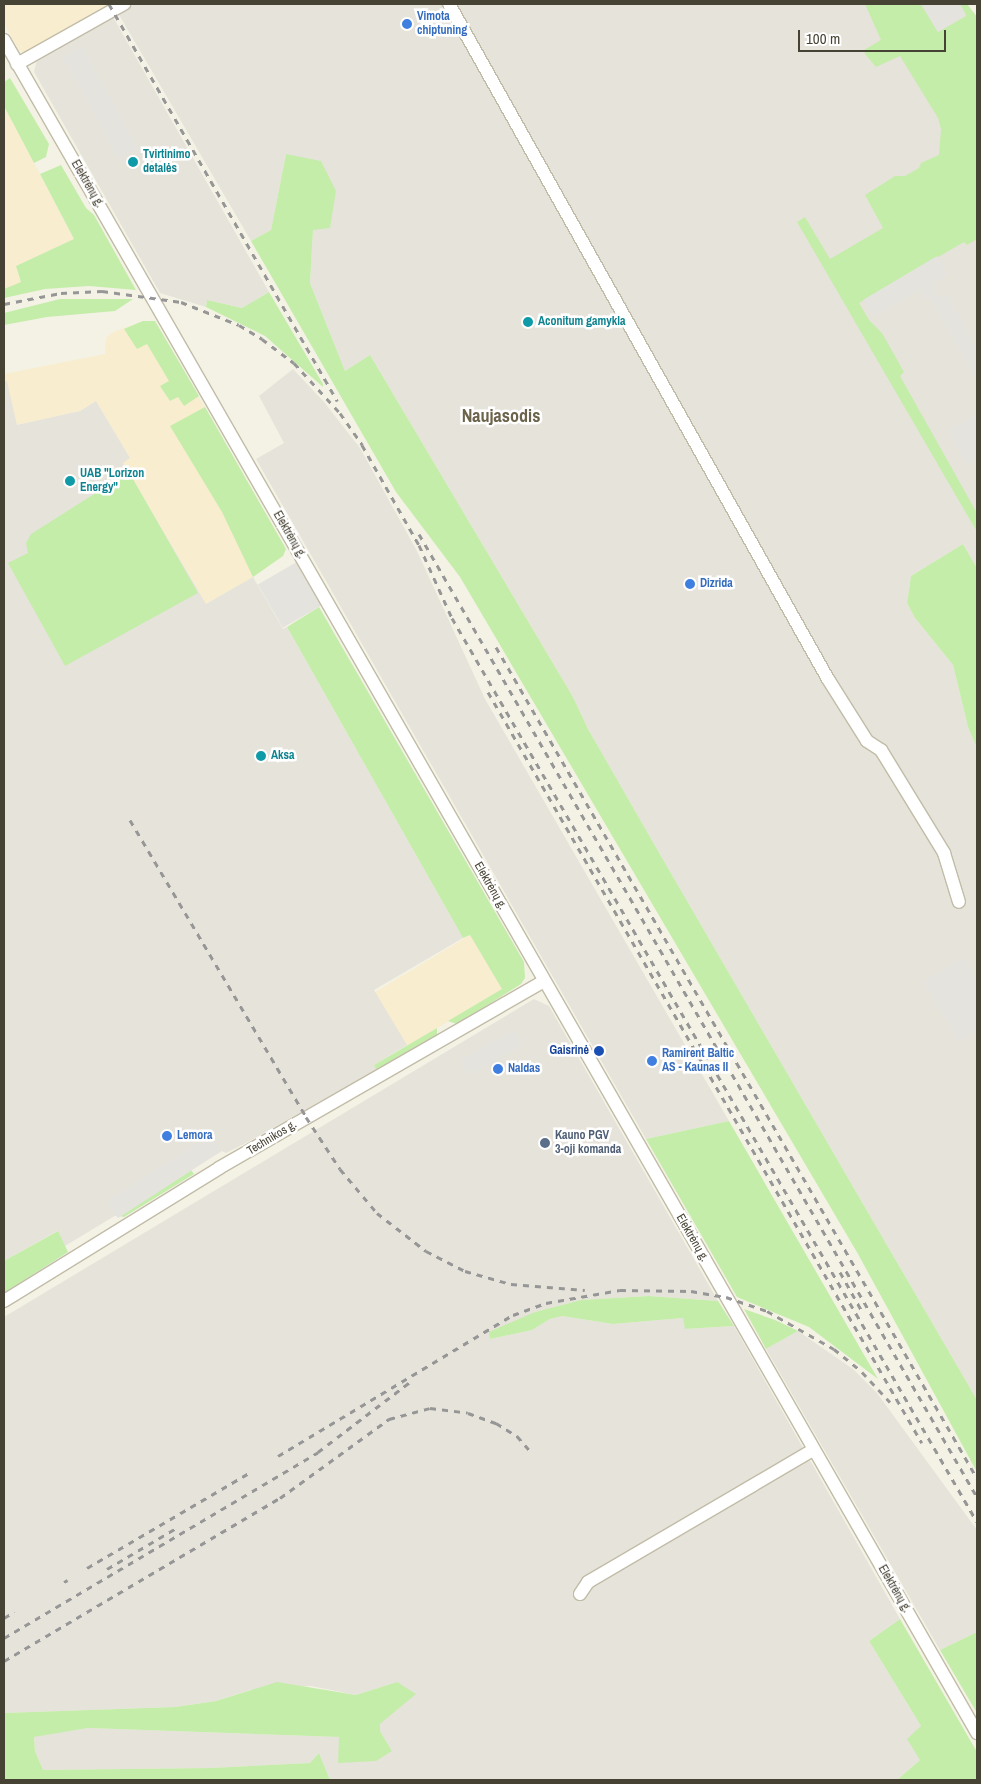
<!DOCTYPE html>
<meta charset="utf-8">
<style>
body{margin:0}
#map{position:relative;width:981px;height:1784px;overflow:hidden;background:#f4f2e5;font-family:"Archivo Narrow",sans-serif}
div>[style]{position:absolute}
.commercial>*{inset:0;background:#f8edce;transform-origin:0 0}
.industrial>*{inset:0;background:#e6e3da}
.green>*{inset:0;background:#c4edaa}
.parking>*{inset:0;background:#e5e3de;transform-origin:0 0}
.roads{filter:drop-shadow(1px 0 #c1bca7) drop-shadow(-1px 0 #c1bca7) drop-shadow(0 1px #c1bca7) drop-shadow(0 -1px #c1bca7)}
.minor>*{height:12px;margin:-6px;padding:0 6px;transform-origin:6px;border-radius:6px;background:#fff}
.rail>*{height:3px;margin-top:-1.5px;transform-origin:0;background:repeating-linear-gradient(90deg,#969696 0 6px,transparent 0 12px)}
.dots>*{width:14px;height:14px;translate:-50% -50%;box-sizing:border-box;border:2px solid #fff;border-radius:50%}
span{translate:-50% -50%;white-space:nowrap;text-align:center;line-height:1.15;-webkit-text-stroke:5px #fff;paint-order:stroke}
.shop-label{font-size:12px;color:#366cbe;font-weight:700}
.left{translate:0 -50%;text-align:left}
.culture-label{font-size:12px;color:#0d838f;font-weight:700}
.street-label{font-size:12px;color:#474334}
.transit-label{font-size:12px;color:#164399;font-weight:700}
.right{translate:-100% -50%;text-align:right}
.service-label{font-size:12px;color:#4e5e75;font-weight:700}
.district-label{font-size:18px;color:#6b634a;font-weight:700}
.frame{position:absolute;inset:0;border:5px solid #474334;pointer-events:none}
.scale{position:absolute;left:798px;top:30px;width:148px;height:22px;box-sizing:border-box;border:2px solid #474334;border-top:0;padding-left:6px;font-size:15px;line-height:18px;white-space:nowrap;color:#474334;-webkit-text-stroke:4px #fff;paint-order:stroke}
</style>
<div id="map">
<div class="commercial">
<i style="clip-path:polygon(4px 4px,115px 4px,25px 54px,19px 50px,4px 24px)"></i>
<i style="clip-path:polygon(4px 106px,74px 239px,16px 266px,21px 282px,4px 289px)"></i>
<i style="clip-path:polygon(143px 321px,155px 321px,286px 549px,283px 556px,253px 577px,206px 604px,123px 462px,130px 458px,96px 401px,80px 411px,17px 425px,7px 382px,4px 382px,4px 374px,105px 354px,106px 339px,111px 333px)"></i>
<i style="left:470px;top:935px;width:63px;height:111px;rotate:59deg"></i>
</div>
<div class="industrial">
<i style="clip-path:polygon(135px 4px,967px 4px,977px 17px,977px 513px,942px 455px,940px 466px,977px 532px,977px 568px,963px 544px,911px 576px,907px 603px,915px 618px,953px 665px,968px 727px,977px 748px,977px 1400px,665px 863px,588px 729px,573px 697px,370px 355px,345px 371px,310px 283px,313px 229px,286px 154px,271px 230px,251px 241px,118px 13px)"></i>
<i style="clip-path:polygon(113px 17px,269px 292px,242px 308px,207px 300px,206px 307px,160px 293px,34px 72px,37px 59px)"></i>
<i style="clip-path:polygon(293px 369px,324px 402px,360px 448px,417px 551px,485px 699px,729px 1121px,646px 1139px,256px 459px,284px 443px,259px 396px)"></i>
<i style="clip-path:polygon(7px 381px,17px 425px,80px 411px,96px 401px,130px 458px,123px 463px,206px 604px,253px 577px,283px 629px,287px 627px,463px 938px,374px 990px,407px 1045px,374px 1065px,376px 1070px,244px 1144px,226px 1153px,222px 1151px,65px 1246px,57px 1231px,4px 1261px,4px 382px)"></i>
<i style="clip-path:polygon(534px 999px,549px 1006px,718px 1301px,649px 1296px,581px 1300px,535px 1312px,490px 1339px,532px 1330px,550px 1319px,562px 1316px,613px 1324px,683px 1318px,686px 1329px,734px 1326px,900px 1619px,869px 1641px,921px 1726px,920px 1760px,897px 1780px,330px 1780px,319px 1753px,310px 1763px,211px 1768px,43px 1770px,35px 1751px,34px 1736px,88px 1728px,339px 1737px,392px 1751px,380px 1731px,380px 1724px,397px 1682px,356px 1695px,311px 1686px,250px 1690px,216px 1701px,175px 1707px,4px 1713px,4px 1317px)"></i>
<i style="clip-path:polygon(798px 1331px,853px 1369px,877px 1393px,977px 1530px,977px 1632px,940px 1650px,766px 1349px)"></i>
</div>
<div class="green">
<i style="clip-path:polygon(865px 4px,921px 4px,938px 32px,966px 16px,960px 4px,967px 4px,977px 17px,977px 239px,967px 245px,964px 242px,859px 303px,869px 320px,882px 333px,904px 372px,900px 376px,977px 513px,977px 532px,797px 222px,805px 217px,830px 259px,883px 228px,865px 195px,895px 176px,905px 176px,919px 168px,921px 163px,939px 155px,941px 129px,938px 118px,900px 56px,876px 67px,865px 54px,864px 50px,881px 40px)"></i>
<i style="clip-path:polygon(10px 78px,49px 144px,46px 157px,34px 163px,4px 106px,4px 82px)"></i>
<i style="clip-path:polygon(286px 154px,321px 161px,336px 191px,330px 228px,313px 230px,310px 283px,345px 371px,370px 355px,573px 697px,588px 729px,665px 863px,977px 1400px,977px 1472px,858px 1254px,460px 577px,396px 492px,251px 241px,271px 230px)"></i>
<i style="clip-path:polygon(61px 165px,86px 208px,94px 215px,136px 290px,89px 286px,45px 289px,4px 298px,4px 289px,21px 282px,16px 266px,74px 239px,40px 174px)"></i>
<i style="clip-path:polygon(269px 292px,323px 384px,323px 387px,265px 336px,206px 307px,207px 300px,242px 308px)"></i>
<i style="clip-path:polygon(60px 299px,133px 299px,115px 311px,47px 317px,4px 325px,4px 313px)"></i>
<i style="clip-path:polygon(143px 321px,155px 321px,199px 396px,184px 406px,178px 397px,170px 401px,160px 386px,169px 381px,147px 344px,137px 349px,124px 329px)"></i>
<i style="clip-path:polygon(205px 407px,286px 549px,283px 556px,253px 577px,222px 512px,170px 426px)"></i>
<i style="clip-path:polygon(129px 472px,198px 593px,65px 666px,8px 563px,28px 553px,26px 543px,31px 534px)"></i>
<i style="clip-path:polygon(963px 544px,977px 568px,977px 748px,968px 727px,953px 665px,915px 618px,907px 603px,911px 576px)"></i>
<i style="clip-path:polygon(319px 607px,524px 962px,525px 978px,521px 984px,457px 1024px,448px 1021px,502px 989px,470px 935px,463px 938px,287px 627px)"></i>
<i style="clip-path:polygon(437px 1028px,437px 1035px,376px 1070px,374px 1065px)"></i>
<i style="clip-path:polygon(729px 1121px,878px 1379px,809px 1327px,737px 1297px,646px 1139px)"></i>
<i style="clip-path:polygon(191px 1170px,194px 1174px,124px 1217px,115px 1215px)"></i>
<i style="clip-path:polygon(58px 1231px,68px 1252px,4px 1293px,4px 1261px)"></i>
<i style="clip-path:polygon(649px 1296px,718px 1301px,734px 1326px,685px 1329px,683px 1318px,613px 1324px,562px 1316px,550px 1319px,532px 1330px,490px 1339px,489px 1332px,535px 1312px,581px 1300px)"></i>
<i style="clip-path:polygon(744px 1309px,775px 1320px,798px 1331px,766px 1349px)"></i>
<i style="clip-path:polygon(900px 1619px,977px 1752px,977px 1780px,897px 1780px,920px 1760px,907px 1739px,921px 1726px,869px 1641px)"></i>
<i style="clip-path:polygon(977px 1632px,977px 1713px,940px 1650px)"></i>
<i style="clip-path:polygon(277px 1682px,356px 1695px,397px 1682px,416px 1694px,380px 1724px,380px 1731px,392px 1751px,376px 1761px,338px 1763px,339px 1737px,88px 1728px,34px 1737px,35px 1751px,43px 1770px,211px 1768px,310px 1763px,319px 1753px,330px 1780px,4px 1780px,4px 1713px,175px 1707px,216px 1701px)"></i>
</div>
<div class="parking">
<i style="clip-path:polygon(921px 4px,960px 4px,966px 15px,938px 32px)"></i>
<i style="left:82px;top:47px;width:116px;height:22px;rotate:61deg"></i>
<i style="clip-path:polygon(937px 256px,948px 275px,934px 282px,933px 287px,939px 298px,947px 294px,977px 350px,977px 382px,930px 297px,924px 300px,919px 290px,876px 316px,871px 315px,863px 300px)"></i>
<i style="clip-path:polygon(977px 414px,977px 460px,967px 466px,948px 431px)"></i>
<i style="left:302px;top:559px;width:50px;height:51px;rotate:60deg"></i>
<i style="clip-path:polygon(965px 957px,977px 978px,977px 1031px,959px 1042px,923px 982px)"></i>
<i style="left:514px;top:1030px;width:18px;height:62px;rotate:61deg"></i>
<i style="left:211px;top:1134px;width:20px;height:124px;rotate:57deg"></i>
</div>
<div class="roads">
<div class="minor">
<i style="left:449px;top:4px;width:774px;rotate:60.69deg"></i>
<i style="left:828px;top:679px;width:73px;rotate:57.8deg"></i>
<i style="left:867px;top:741px;width:17px;rotate:33deg"></i>
<i style="left:881px;top:750px;width:121px;rotate:58.5deg"></i>
<i style="left:944px;top:853px;width:51px;rotate:73deg"></i>
<i style="left:4px;top:40px;width:1953px;rotate:60.11deg"></i>
<i style="left:17px;top:64px;width:123px;rotate:-29.3deg"></i>
<i style="left:4px;top:1301px;width:253px;rotate:-31.7deg"></i>
<i style="left:219px;top:1168px;width:375px;rotate:-29.9deg"></i>
<i style="left:580px;top:1594px;width:14px;rotate:-56deg"></i>
<i style="left:588px;top:1582px;width:261px;rotate:-30.4deg"></i>
</div>
</div>
<div class="rail">
<i style="left:109px;top:4px;width:458px;rotate:60.1deg"></i>
<i style="left:4px;top:304px;width:58px;rotate:-10.9deg"></i>
<i style="left:61px;top:293px;width:41px;rotate:-2.8deg"></i>
<i style="left:102px;top:291px;width:80px;rotate:7.9deg"></i>
<i style="left:181px;top:302px;width:62px;rotate:21.6deg"></i>
<i style="left:239px;top:325px;width:27px;rotate:31deg"></i>
<i style="left:262px;top:339px;width:40px;rotate:37deg"></i>
<i style="left:294px;top:363px;width:68px;rotate:47.4deg"></i>
<i style="left:340px;top:413px;width:39px;rotate:55deg"></i>
<i style="left:362px;top:445px;width:115px;rotate:60.3deg"></i>
<i style="left:419px;top:545px;width:80px;rotate:65.7deg"></i>
<i style="left:452px;top:618px;width:1045px;rotate:59.85deg"></i>
<i style="left:419px;top:534px;width:1113px;rotate:59.91deg"></i>
<i style="left:496px;top:647px;width:960px;rotate:59.94deg"></i>
<i style="left:488px;top:692px;width:867px;rotate:59.98deg"></i>
<i style="left:130px;top:820px;width:345px;rotate:59.3deg"></i>
<i style="left:306px;top:1117px;width:62px;rotate:56.8deg"></i>
<i style="left:340px;top:1169px;width:57px;rotate:49.9deg"></i>
<i style="left:377px;top:1213px;width:62px;rotate:37.8deg"></i>
<i style="left:426px;top:1251px;width:44px;rotate:27.1deg"></i>
<i style="left:465px;top:1271px;width:48px;rotate:15.8deg"></i>
<i style="left:511px;top:1284px;width:74px;rotate:4.6deg"></i>
<i style="left:840px;top:1272px;width:47px;rotate:60.7deg"></i>
<i style="left:278px;top:1456px;width:274px;rotate:-31deg"></i>
<i style="left:513px;top:1315px;width:35px;rotate:-20deg"></i>
<i style="left:546px;top:1303px;width:75px;rotate:-10deg"></i>
<i style="left:620px;top:1290px;width:71px;rotate:0.8deg"></i>
<i style="left:691px;top:1291px;width:36px;rotate:10deg"></i>
<i style="left:726px;top:1297px;width:43px;rotate:18.9deg"></i>
<i style="left:767px;top:1311px;width:77px;rotate:29.6deg"></i>
<i style="left:834px;top:1349px;width:36px;rotate:39deg"></i>
<i style="left:862px;top:1372px;width:41px;rotate:47deg"></i>
<i style="left:87px;top:1568px;width:188px;rotate:-30.4deg"></i>
<i style="left:107px;top:1569px;width:82px;rotate:-30.6deg"></i>
<i style="left:64px;top:1582px;width:4px;rotate:-27deg"></i>
<i style="left:4px;top:1618px;width:12px;rotate:-31deg"></i>
<i style="left:4px;top:1638px;width:365px;rotate:-30.6deg"></i>
<i style="left:318px;top:1452px;width:116px;rotate:-37.3deg"></i>
<i style="left:4px;top:1661px;width:321px;rotate:-30.6deg"></i>
<i style="left:280px;top:1498px;width:135px;rotate:-35.9deg"></i>
<i style="left:389px;top:1419px;width:42px;rotate:-15deg"></i>
<i style="left:430px;top:1408px;width:38px;rotate:7deg"></i>
<i style="left:468px;top:1413px;width:30px;rotate:20deg"></i>
<i style="left:496px;top:1423px;width:25px;rotate:32deg"></i>
<i style="left:517px;top:1436px;width:20px;rotate:49deg"></i>
</div>
<div class="dots">
<i style="left:407px;top:24px;background:#3f7fe0"></i>
<i style="left:133px;top:162px;background:#0f9aa8"></i>
<i style="left:528px;top:322px;background:#0f9aa8"></i>
<i style="left:70px;top:481px;background:#0f9aa8"></i>
<i style="left:690px;top:584px;background:#3f7fe0"></i>
<i style="left:261px;top:756px;background:#0f9aa8"></i>
<i style="left:599px;top:1051px;background:#1a4fb4"></i>
<i style="left:652px;top:1061px;background:#3f7fe0"></i>
<i style="left:498px;top:1069px;background:#3f7fe0"></i>
<i style="left:167px;top:1136px;background:#3f7fe0"></i>
<i style="left:545px;top:1143px;background:#5c6f8a"></i>
</div>
<div class="shop-label">
<span class="left" style="left:417px;top:24px">Vimota<br>chiptuning</span>
<span class="left" style="left:700px;top:584px">Dizrida</span>
<span class="left" style="left:662px;top:1061px">Ramirent Baltic<br>AS - Kaunas II</span>
<span class="left" style="left:508px;top:1069px">Naldas</span>
<span class="left" style="left:177px;top:1136px">Lemora</span>
</div>
<div class="culture-label">
<span class="left" style="left:143px;top:162px">Tvirtinimo<br>detalės</span>
<span class="left" style="left:538px;top:322px">Aconitum gamykla</span>
<span class="left" style="left:80px;top:481px">UAB "Lorizon<br>Energy"</span>
<span class="left" style="left:271px;top:756px">Aksa</span>
</div>
<div class="street-label">
<span style="left:87px;top:184px;rotate:60deg">Elektrėnų g.</span>
<span style="left:289px;top:535px;rotate:60deg">Elektrėnų g.</span>
<span style="left:490px;top:886px;rotate:60deg">Elektrėnų g.</span>
<span style="left:272px;top:1138px;rotate:-31deg">Technikos g.</span>
<span style="left:692px;top:1238px;rotate:60deg">Elektrėnų g.</span>
<span style="left:894px;top:1589px;rotate:60deg">Elektrėnų g.</span>
</div>
<div class="transit-label">
<span class="right" style="left:589px;top:1051px">Gaisrinė</span>
</div>
<div class="service-label">
<span class="left" style="left:555px;top:1143px">Kauno PGV<br>3-oji komanda</span>
</div>
<div class="district-label">
<span style="left:501px;top:416px">Naujasodis</span>
</div>
<div class="frame"></div>
<div class="scale">100 m</div>
</div>
